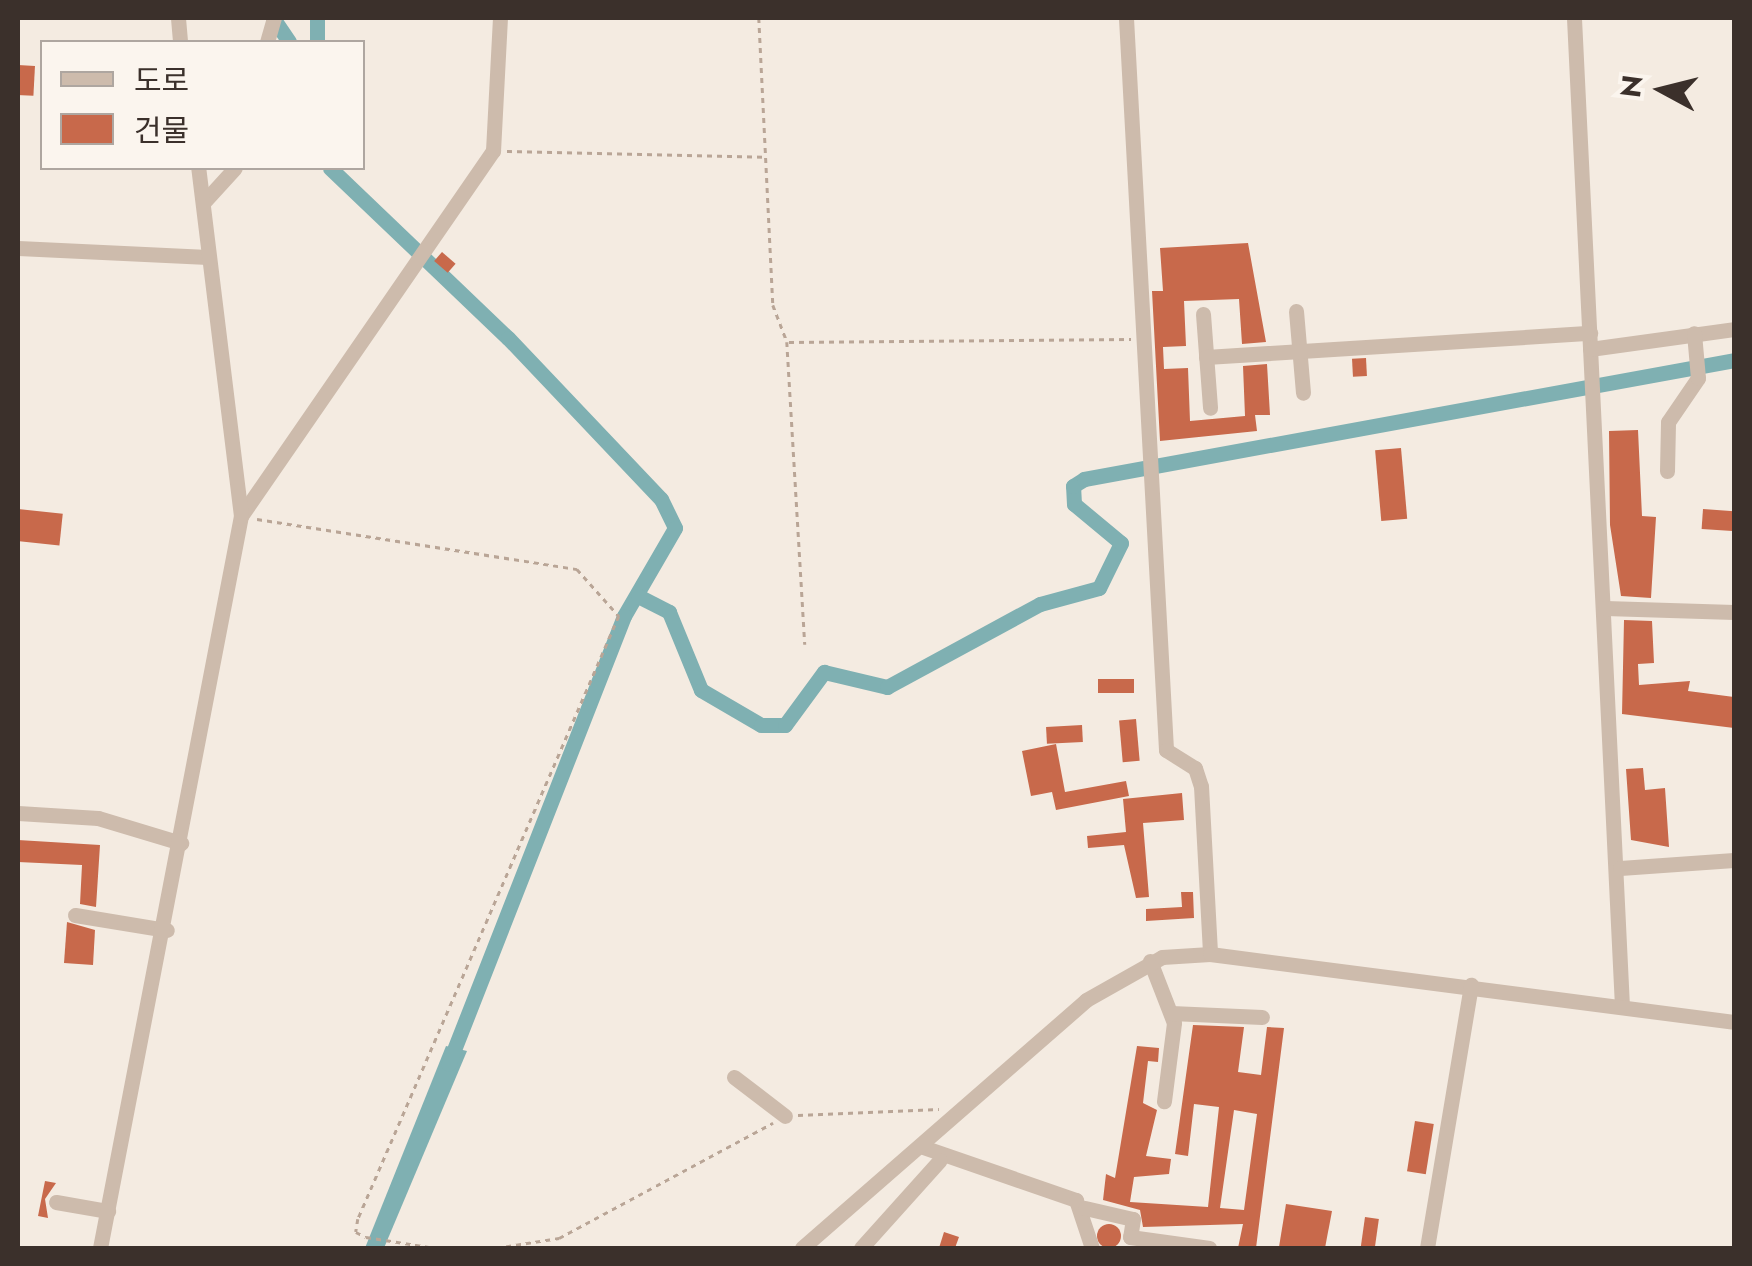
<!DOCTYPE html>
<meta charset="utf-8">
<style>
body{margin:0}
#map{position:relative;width:1752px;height:1266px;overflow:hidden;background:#f4ebe1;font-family:Jost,"Noto Sans KR",sans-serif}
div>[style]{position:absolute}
.water>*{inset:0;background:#7fb0b2}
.canal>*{height:15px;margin:-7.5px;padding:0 7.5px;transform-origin:7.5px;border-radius:7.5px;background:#7fb0b2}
.building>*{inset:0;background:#c8694b;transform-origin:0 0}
.round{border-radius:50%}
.path>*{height:2.5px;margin-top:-1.25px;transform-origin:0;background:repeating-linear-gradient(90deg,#b9a596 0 5px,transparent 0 10px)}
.minor>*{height:15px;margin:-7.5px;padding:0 7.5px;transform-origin:7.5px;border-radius:7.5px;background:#cdbbac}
span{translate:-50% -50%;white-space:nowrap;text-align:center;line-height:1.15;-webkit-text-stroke:8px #fbf5ee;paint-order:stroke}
.frame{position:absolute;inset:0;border:20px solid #3b302b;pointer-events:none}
.legend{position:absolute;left:40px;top:40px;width:325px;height:130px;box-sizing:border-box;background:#fbf5ee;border:2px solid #aea6a0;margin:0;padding:12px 18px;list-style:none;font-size:30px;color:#3b302b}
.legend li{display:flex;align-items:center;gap:20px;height:50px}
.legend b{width:50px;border:2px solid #aea6a0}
.north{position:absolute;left:1612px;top:40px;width:100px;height:100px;-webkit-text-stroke:8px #fbf5ee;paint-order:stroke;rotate:277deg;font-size:28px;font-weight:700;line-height:40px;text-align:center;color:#3b302b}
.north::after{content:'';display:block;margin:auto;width:35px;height:45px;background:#3b302b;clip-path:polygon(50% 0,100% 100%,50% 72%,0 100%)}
</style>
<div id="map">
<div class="water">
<i style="clip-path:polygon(446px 1046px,467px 1051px,384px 1248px,365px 1248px)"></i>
</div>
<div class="canal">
<i style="left:273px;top:18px;width:29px;rotate:56deg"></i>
<i style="left:317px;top:42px;width:24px;rotate:-90deg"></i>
<i style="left:330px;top:168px;width:246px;rotate:43.7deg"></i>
<i style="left:508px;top:338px;width:222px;rotate:46.5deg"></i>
<i style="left:661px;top:499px;width:32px;rotate:64deg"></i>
<i style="left:675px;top:528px;width:102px;rotate:120.1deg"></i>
<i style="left:624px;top:616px;width:481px;rotate:111.4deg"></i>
<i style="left:638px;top:596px;width:35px;rotate:27deg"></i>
<i style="left:669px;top:612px;width:84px;rotate:67.7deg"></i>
<i style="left:701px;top:690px;width:69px;rotate:30.3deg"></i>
<i style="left:761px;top:725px;width:24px"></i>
<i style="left:785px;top:725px;width:66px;rotate:-53.7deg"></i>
<i style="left:824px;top:672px;width:65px;rotate:13.4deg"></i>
<i style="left:887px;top:687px;width:174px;rotate:-28.5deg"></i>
<i style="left:1040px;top:604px;width:61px;rotate:-15.2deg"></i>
<i style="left:1099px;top:588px;width:50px;rotate:-63.9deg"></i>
<i style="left:1121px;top:543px;width:61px;rotate:-140.3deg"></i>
<i style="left:1074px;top:504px;width:18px;rotate:-93deg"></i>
<i style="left:1073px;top:486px;width:13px;rotate:-32deg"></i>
<i style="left:1084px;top:479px;width:661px;rotate:-10.37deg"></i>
</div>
<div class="building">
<i style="left:18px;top:65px;width:17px;height:30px;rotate:3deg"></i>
<i style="clip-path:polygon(1248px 243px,1266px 342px,1242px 344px,1239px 299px,1184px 301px,1186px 346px,1163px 347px,1164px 369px,1188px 368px,1190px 421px,1245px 416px,1243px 366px,1267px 364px,1270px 415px,1255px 415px,1257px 431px,1160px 441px,1152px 291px,1163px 291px,1160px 248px)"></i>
<i style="left:442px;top:252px;width:18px;height:12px;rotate:41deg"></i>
<i style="left:1366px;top:358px;width:18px;height:14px;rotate:87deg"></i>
<i style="clip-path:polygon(1638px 430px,1642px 516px,1656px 517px,1651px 598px,1621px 596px,1610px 525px,1609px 431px)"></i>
<i style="left:1401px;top:448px;width:71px;height:26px;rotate:85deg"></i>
<i style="left:18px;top:509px;width:45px;height:32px;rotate:6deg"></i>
<i style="left:1703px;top:509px;width:31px;height:20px;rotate:4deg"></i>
<i style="clip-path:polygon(1624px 620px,1652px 621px,1654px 663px,1638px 664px,1639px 685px,1690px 681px,1688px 691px,1734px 697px,1734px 728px,1622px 714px)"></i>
<i style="left:1134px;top:679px;width:14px;height:36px;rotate:90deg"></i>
<i style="left:1136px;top:719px;width:42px;height:17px;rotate:85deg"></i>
<i style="left:1082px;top:725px;width:17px;height:36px;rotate:87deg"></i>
<i style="clip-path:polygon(1056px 744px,1065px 792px,1126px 781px,1129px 796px,1056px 810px,1052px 792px,1031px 796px,1022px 751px)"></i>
<i style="clip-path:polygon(1643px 768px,1645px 790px,1665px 788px,1669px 847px,1631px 840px,1626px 769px)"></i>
<i style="clip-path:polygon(1182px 793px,1184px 820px,1143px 823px,1149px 897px,1136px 898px,1124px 845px,1088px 848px,1087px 836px,1126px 832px,1123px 799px)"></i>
<i style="clip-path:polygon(18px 840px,100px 845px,96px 907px,80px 904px,82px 865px,18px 862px)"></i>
<i style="clip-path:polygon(1181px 892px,1193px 892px,1194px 918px,1146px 921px,1146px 909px,1182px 907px)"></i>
<i style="clip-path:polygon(67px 922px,95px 930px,93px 965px,64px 963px)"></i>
<i style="clip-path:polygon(evenodd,1193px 1025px,1244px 1027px,1238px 1072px,1261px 1075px,1267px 1027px,1284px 1028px,1256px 1248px,1238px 1248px,1243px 1224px,1143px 1227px,1140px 1210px,1103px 1200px,1106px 1174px,1115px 1178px,1137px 1046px,1159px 1048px,1158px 1062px,1148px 1061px,1143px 1103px,1157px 1110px,1146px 1156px,1171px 1159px,1169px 1174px,1134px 1177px,1130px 1202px,1208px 1207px,1219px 1107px,1194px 1104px,1188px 1156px,1175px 1154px,1193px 1025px,1234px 1110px,1257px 1114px,1244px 1210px,1220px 1208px,1234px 1110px)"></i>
<i style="left:1415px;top:1121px;width:19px;height:51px;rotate:9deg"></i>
<i style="clip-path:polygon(45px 1181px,56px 1183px,45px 1199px,48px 1218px,38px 1216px)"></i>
<i style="clip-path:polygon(1286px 1204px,1332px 1211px,1325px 1248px,1279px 1247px)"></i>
<i style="left:1365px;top:1217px;width:14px;height:31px;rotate:8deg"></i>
<i class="round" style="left:1097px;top:1224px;width:24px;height:24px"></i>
<i style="clip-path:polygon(944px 1232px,959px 1237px,955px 1248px,939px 1248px)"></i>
</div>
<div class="path">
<i style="left:759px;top:18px;width:287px;rotate:87.2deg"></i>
<i style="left:773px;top:305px;width:40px;rotate:69deg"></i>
<i style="left:787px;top:342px;width:303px;rotate:86.6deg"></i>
<i style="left:507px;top:151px;width:257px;rotate:1.3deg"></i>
<i style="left:789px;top:342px;width:342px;rotate:-0.5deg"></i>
<i style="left:257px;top:519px;width:324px;rotate:8.9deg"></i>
<i style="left:577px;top:569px;width:63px;rotate:48.2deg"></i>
<i style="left:619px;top:616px;width:657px;rotate:113.4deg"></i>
<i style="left:358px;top:1219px;width:13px;rotate:99deg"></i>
<i style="left:356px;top:1232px;width:11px;rotate:27deg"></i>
<i style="left:366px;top:1237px;width:70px;rotate:9.1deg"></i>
<i style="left:798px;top:1115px;width:141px;rotate:-2.4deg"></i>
<i style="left:496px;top:1248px;width:64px;rotate:-9deg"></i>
<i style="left:559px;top:1238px;width:243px;rotate:-28.3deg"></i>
</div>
<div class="minor">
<i style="left:178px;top:18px;width:24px;rotate:85deg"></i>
<i style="left:1126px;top:18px;width:733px;rotate:86.87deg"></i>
<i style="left:1166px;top:750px;width:34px;rotate:32deg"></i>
<i style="left:1195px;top:768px;width:19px;rotate:72deg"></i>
<i style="left:1201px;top:786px;width:168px;rotate:86.9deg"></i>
<i style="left:1574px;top:18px;width:989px;rotate:87.22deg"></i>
<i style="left:267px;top:42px;width:25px;rotate:-74deg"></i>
<i style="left:203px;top:203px;width:47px;rotate:-47.6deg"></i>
<i style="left:18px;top:248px;width:190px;rotate:2.7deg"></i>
<i style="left:1296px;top:311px;width:82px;rotate:85.1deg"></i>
<i style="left:1203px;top:314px;width:94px;rotate:85.7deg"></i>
<i style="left:1590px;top:349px;width:145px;rotate:-7.9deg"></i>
<i style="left:1206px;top:357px;width:385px;rotate:-3.6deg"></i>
<i style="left:1667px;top:471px;width:49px;rotate:-88.8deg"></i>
<i style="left:1668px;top:422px;width:53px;rotate:-55.7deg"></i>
<i style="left:1698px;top:378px;width:45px;rotate:-95.1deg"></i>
<i style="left:241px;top:516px;width:444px;rotate:-55.4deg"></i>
<i style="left:493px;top:151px;width:133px;rotate:-87deg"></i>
<i style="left:1605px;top:608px;width:129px;rotate:1.8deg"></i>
<i style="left:18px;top:813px;width:80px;rotate:3.6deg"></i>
<i style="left:98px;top:818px;width:87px;rotate:16.8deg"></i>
<i style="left:1620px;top:868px;width:114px;rotate:-4deg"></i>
<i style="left:75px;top:915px;width:93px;rotate:9.3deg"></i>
<i style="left:1150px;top:961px;width:66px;rotate:68.8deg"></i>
<i style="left:1174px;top:1023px;width:79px;rotate:97.3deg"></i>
<i style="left:1171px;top:1013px;width:91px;rotate:2.5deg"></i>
<i style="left:734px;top:1077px;width:64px;rotate:37.4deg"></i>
<i style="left:920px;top:1146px;width:165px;rotate:19.1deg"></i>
<i style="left:1076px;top:1200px;width:51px;rotate:71.6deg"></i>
<i style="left:56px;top:1202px;width:53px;rotate:9.8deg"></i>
<i style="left:1085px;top:1208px;width:49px;rotate:12.9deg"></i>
<i style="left:1133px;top:1219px;width:18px;rotate:99deg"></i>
<i style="left:1130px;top:1237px;width:80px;rotate:7.9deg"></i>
<i style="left:100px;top:1248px;width:745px;rotate:-79.1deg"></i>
<i style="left:241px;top:516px;width:351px;rotate:-97deg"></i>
<i style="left:802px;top:1248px;width:377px;rotate:-41.1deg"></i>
<i style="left:1086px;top:1000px;width:87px;rotate:-29.5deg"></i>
<i style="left:1162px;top:957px;width:48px;rotate:-3.6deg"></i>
<i style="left:1210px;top:954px;width:528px;rotate:7.39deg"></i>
<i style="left:861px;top:1248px;width:118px;rotate:-48.1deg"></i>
<i style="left:1427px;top:1248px;width:267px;rotate:-80.5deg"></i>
</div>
<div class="frame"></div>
<ul class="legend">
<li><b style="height:12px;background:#cdbbac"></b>도로</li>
<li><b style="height:28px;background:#c8694b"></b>건물</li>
</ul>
<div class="north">N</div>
</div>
